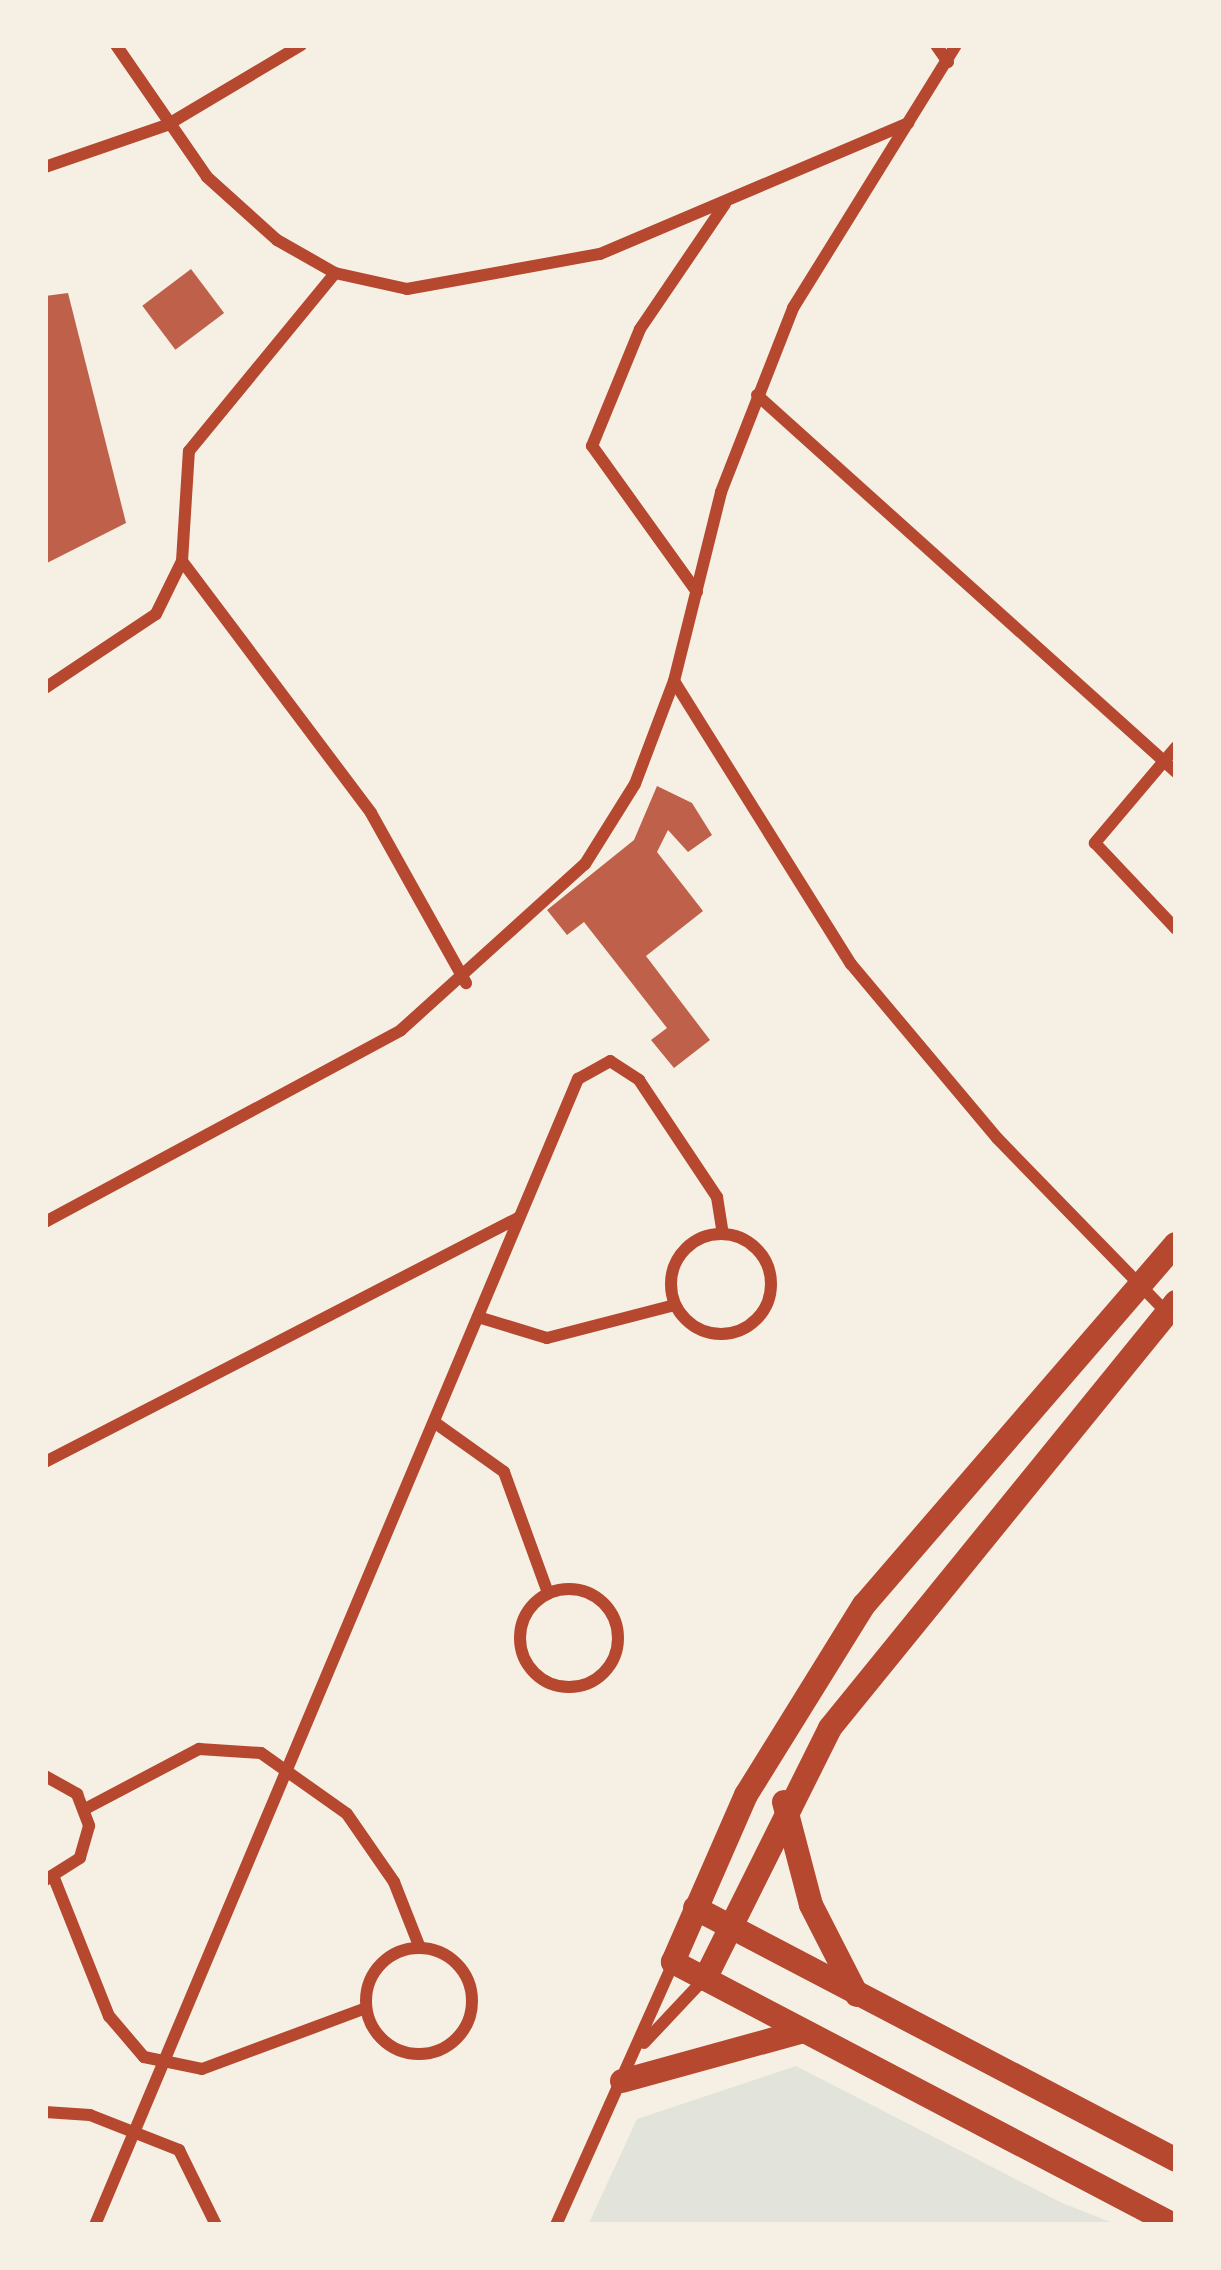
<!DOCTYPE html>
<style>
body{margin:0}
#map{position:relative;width:1221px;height:2270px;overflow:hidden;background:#f6efe4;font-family:"Fira Sans Condensed",sans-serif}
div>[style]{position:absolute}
.green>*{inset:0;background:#e2e4dc}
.building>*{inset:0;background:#bf614a;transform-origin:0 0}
.minor>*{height:12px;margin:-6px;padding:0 6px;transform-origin:6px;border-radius:6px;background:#b5482f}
.minor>.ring{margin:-6px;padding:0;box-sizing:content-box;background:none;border:12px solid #b5482f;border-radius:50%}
.secondary>*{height:24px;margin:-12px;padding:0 12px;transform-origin:12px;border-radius:12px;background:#b5482f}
span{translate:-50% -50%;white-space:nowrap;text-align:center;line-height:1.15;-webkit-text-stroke:9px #f6efe4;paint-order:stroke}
.frame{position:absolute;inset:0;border:48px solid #f6efe4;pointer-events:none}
</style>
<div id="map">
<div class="green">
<i style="clip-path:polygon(796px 2066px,1062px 2203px,1118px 2225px,588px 2225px,637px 2119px)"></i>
</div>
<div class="building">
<i style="left:191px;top:269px;width:55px;height:61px;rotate:53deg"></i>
<i style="clip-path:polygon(68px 293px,126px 523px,45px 564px,45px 296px)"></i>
<i style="clip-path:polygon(657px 786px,692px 803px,712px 835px,688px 852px,668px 830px,657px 852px,703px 911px,646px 956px,710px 1040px,674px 1068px,651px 1040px,667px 1028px,584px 922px,567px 935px,547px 910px,634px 840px)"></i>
</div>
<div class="minor">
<i style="left:116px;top:45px;width:160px;rotate:55.4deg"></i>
<i style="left:207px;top:177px;width:94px;rotate:42deg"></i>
<i style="left:277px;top:240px;width:67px;rotate:29.6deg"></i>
<i style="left:335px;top:273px;width:74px;rotate:12.5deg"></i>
<i style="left:407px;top:289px;width:196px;rotate:-10.3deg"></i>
<i style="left:600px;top:254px;width:335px;rotate:-23deg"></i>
<i style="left:936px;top:45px;width:21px;rotate:55deg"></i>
<i style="left:45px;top:167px;width:129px;rotate:-19deg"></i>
<i style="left:167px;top:125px;width:156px;rotate:-30.8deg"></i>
<i style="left:757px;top:395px;width:564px;rotate:41.98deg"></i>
<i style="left:182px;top:561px;width:315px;rotate:53.1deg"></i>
<i style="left:371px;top:813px;width:195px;rotate:60.8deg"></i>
<i style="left:697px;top:592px;width:180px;rotate:-125.7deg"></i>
<i style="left:592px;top:446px;width:126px;rotate:-67.7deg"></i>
<i style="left:640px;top:329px;width:151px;rotate:-55.8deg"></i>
<i style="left:674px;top:681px;width:334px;rotate:58deg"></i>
<i style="left:851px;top:964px;width:227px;rotate:50deg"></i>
<i style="left:997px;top:1138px;width:244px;rotate:45.8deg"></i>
<i style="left:45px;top:688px;width:133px;rotate:-33.7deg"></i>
<i style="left:156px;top:614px;width:59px;rotate:-63.9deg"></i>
<i style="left:182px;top:561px;width:110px;rotate:-86.4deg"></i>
<i style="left:189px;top:451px;width:230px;rotate:-50.6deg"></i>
<i style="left:1176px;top:747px;width:126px;rotate:130.2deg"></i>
<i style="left:1095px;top:843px;width:118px;rotate:46.7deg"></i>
<i style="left:45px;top:1222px;width:404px;rotate:-28.3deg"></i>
<i style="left:401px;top:1030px;width:248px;rotate:-42.1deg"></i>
<i style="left:585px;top:864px;width:94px;rotate:-58deg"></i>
<i style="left:635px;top:784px;width:110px;rotate:-69.3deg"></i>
<i style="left:674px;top:681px;width:195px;rotate:-76deg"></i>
<i style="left:721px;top:492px;width:198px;rotate:-68.6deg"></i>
<i style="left:793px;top:308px;width:309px;rotate:-58.2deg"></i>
<i class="ring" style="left:671px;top:1234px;width:88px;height:88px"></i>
<i style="left:478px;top:1317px;width:72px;rotate:16.9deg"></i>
<i style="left:547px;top:1338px;width:132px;rotate:-14.5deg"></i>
<i style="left:434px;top:1422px;width:86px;rotate:35.5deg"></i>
<i style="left:504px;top:1472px;width:129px;rotate:70deg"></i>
<i style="left:45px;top:1462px;width:532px;rotate:-27.29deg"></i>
<i class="ring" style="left:520px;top:1589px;width:86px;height:86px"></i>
<i style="left:45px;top:1776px;width:37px;rotate:29deg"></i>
<i style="left:77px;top:1794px;width:34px;rotate:69deg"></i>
<i style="left:89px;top:1826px;width:33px;rotate:106deg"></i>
<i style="left:80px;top:1858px;width:41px;rotate:147.8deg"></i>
<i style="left:85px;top:1809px;width:129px;rotate:-27.8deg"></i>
<i style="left:199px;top:1749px;width:62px;rotate:3.7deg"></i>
<i style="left:261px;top:1753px;width:105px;rotate:35.3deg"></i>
<i style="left:347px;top:1814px;width:83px;rotate:55.3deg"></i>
<i style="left:394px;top:1882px;width:71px;rotate:68.5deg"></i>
<i style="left:54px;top:1878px;width:149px;rotate:68.3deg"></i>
<i style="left:109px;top:2016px;width:54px;rotate:49.5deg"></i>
<i style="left:144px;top:2057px;width:59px;rotate:11.7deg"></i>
<i style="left:202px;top:2069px;width:175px;rotate:-20.4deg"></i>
<i class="ring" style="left:366px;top:1948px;width:94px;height:94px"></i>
<i style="left:644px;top:2043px;width:88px;rotate:-46.8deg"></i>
<i style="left:45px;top:2112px;width:45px;rotate:3.8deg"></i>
<i style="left:90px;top:2115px;width:96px;rotate:21.5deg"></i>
<i style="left:179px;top:2150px;width:84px;rotate:63.7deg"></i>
<i style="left:95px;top:2225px;width:1244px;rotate:-67.15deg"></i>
<i style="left:578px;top:1079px;width:37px;rotate:-29deg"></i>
<i style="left:610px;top:1061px;width:35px;rotate:33deg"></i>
<i style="left:639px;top:1080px;width:141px;rotate:56.3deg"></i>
<i style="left:717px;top:1197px;width:36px;rotate:81deg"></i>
<i style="left:556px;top:2225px;width:287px;rotate:-65.9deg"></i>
</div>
<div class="secondary">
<i style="left:784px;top:1802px;width:106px;rotate:75.3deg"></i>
<i style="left:811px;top:1905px;width:101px;rotate:62.9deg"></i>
<i style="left:695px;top:1908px;width:543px;rotate:27.65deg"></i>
<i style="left:705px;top:1979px;width:280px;rotate:-63.5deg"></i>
<i style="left:830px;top:1728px;width:549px;rotate:-50.92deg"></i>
<i style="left:622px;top:2081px;width:185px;rotate:-15.4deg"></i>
<i style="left:1174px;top:2225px;width:566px;rotate:-152.3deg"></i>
<i style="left:673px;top:1962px;width:182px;rotate:-66.4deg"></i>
<i style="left:746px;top:1795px;width:224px;rotate:-58.2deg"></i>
<i style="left:864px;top:1605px;width:477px;rotate:-49.2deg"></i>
</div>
<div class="frame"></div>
</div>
